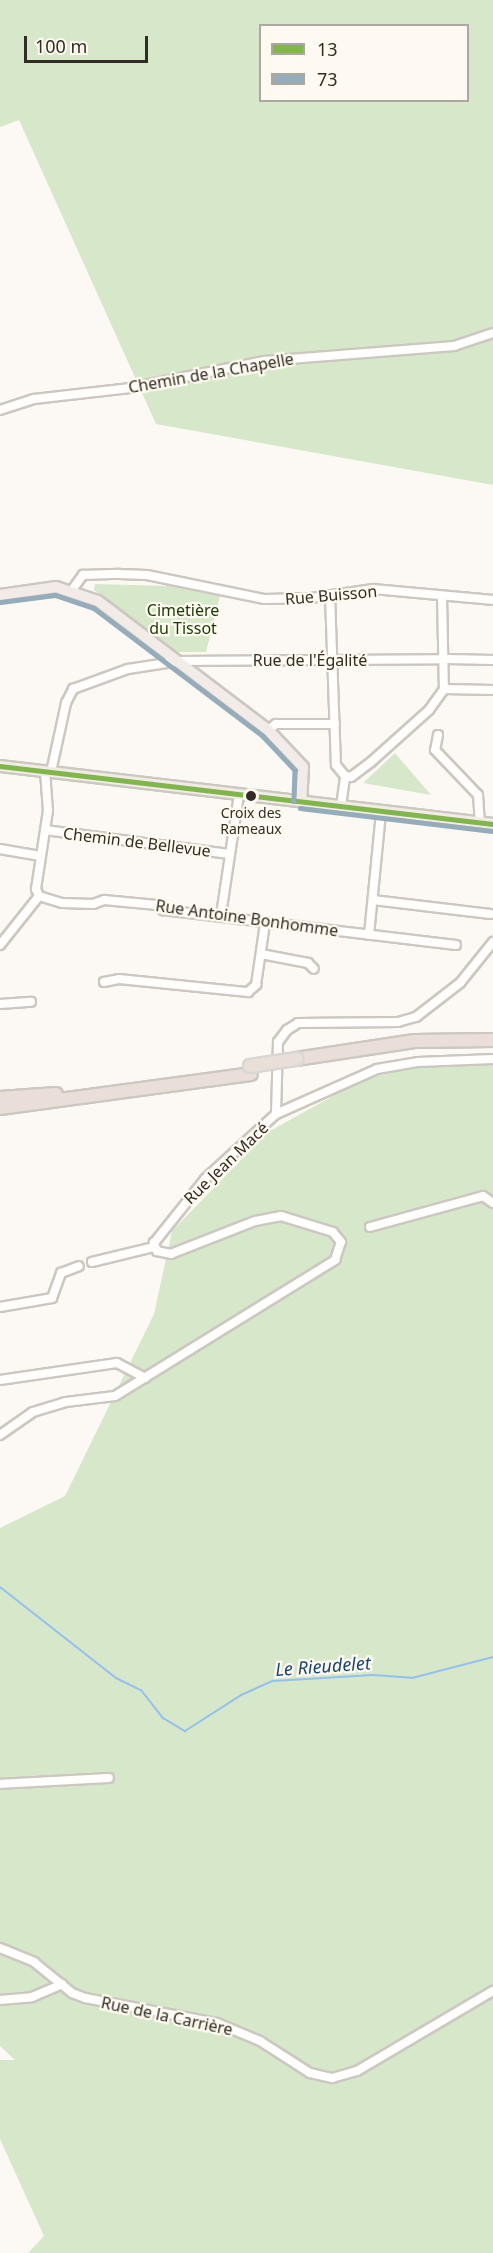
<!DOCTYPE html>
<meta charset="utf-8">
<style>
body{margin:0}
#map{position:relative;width:493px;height:2253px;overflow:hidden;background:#fcf9f4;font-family:"Noto Sans",sans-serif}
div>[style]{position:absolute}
.green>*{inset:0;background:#d6e8c9}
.stream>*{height:2px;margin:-1px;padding:0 1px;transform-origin:1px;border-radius:1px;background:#93c0f0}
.roads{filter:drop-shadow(2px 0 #ccc8c1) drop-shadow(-2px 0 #ccc8c1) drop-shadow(0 2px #ccc8c1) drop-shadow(0 -2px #ccc8c1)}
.minor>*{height:8px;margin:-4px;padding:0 4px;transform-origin:4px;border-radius:4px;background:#fffefd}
.major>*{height:10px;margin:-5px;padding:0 5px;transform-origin:5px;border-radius:5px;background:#f2ebe7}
.highway>*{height:12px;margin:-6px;padding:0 6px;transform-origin:6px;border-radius:6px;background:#e9ded8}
.bridges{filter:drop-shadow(2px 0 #d9d7d3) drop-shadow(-2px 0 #d9d7d3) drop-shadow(0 2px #d9d7d3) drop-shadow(0 -2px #d9d7d3)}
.highway-bridge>*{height:12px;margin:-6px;padding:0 6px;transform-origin:6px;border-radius:6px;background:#e9ded8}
.bus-1>*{height:4.5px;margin:-2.25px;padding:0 2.25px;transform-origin:2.25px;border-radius:2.25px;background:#81b74a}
.bus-2>*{height:4.5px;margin:-2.25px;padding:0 2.25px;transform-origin:2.25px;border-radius:2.25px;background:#95acba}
.dots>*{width:16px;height:16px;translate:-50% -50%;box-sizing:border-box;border:3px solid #fffaf1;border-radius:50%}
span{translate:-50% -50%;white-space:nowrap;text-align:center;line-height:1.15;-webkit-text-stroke:4.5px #fffaf1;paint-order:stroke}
.bus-label{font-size:14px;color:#322d24}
.street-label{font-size:16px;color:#322d24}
.park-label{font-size:16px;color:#173a00}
.water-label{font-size:18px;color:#184574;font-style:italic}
.legend{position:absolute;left:259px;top:24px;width:210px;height:78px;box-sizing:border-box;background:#fffaf1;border:2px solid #ada89f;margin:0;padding:8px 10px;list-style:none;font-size:18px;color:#322d24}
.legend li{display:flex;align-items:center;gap:12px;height:30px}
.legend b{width:30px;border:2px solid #ada89f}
.scale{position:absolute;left:24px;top:36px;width:124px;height:27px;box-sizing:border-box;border:3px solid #322d24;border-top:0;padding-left:8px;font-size:18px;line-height:21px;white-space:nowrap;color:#322d24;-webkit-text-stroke:4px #fffaf1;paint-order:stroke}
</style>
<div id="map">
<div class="green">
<i style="clip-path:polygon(evenodd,0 0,493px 0,493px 485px,156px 424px,19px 120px,0 127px,0 0,260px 26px,468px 26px,468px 100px,260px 100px,260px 26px)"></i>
<i style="clip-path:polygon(95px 584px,169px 586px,220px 596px,206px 652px,178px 652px,94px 590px)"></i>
<i style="clip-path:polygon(395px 753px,431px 795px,363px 783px)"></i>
<i style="clip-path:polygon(493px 1063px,493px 2253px,28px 2253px,44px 2236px,0 2139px,0 2060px,15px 2060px,0 2046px,0 1528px,65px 1496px,154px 1314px,172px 1231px,268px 1132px,362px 1080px,417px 1066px)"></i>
</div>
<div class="stream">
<i style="left:0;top:1587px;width:147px;rotate:38.1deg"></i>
<i style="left:116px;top:1678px;width:28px;rotate:26deg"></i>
<i style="left:141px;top:1690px;width:36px;rotate:52deg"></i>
<i style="left:163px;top:1718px;width:26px;rotate:31deg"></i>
<i style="left:185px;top:1731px;width:67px;rotate:-32.7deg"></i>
<i style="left:241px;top:1695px;width:35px;rotate:-24deg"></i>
<i style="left:273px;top:1681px;width:100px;rotate:-3.4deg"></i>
<i style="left:373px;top:1675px;width:39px;rotate:4deg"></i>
<i style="left:412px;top:1678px;width:84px;rotate:-14.5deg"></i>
</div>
<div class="roads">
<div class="minor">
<i style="left:0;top:410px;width:36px;rotate:-18deg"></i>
<i style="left:34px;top:399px;width:97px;rotate:-6.5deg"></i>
<i style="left:130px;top:388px;width:137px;rotate:-11.4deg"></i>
<i style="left:264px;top:361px;width:191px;rotate:-4.5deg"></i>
<i style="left:454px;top:346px;width:41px;rotate:-18.4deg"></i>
<i style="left:72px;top:590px;width:19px;rotate:-54deg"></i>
<i style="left:83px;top:575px;width:36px;rotate:-2deg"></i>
<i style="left:119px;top:574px;width:28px;rotate:2deg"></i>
<i style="left:147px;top:575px;width:119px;rotate:11.6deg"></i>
<i style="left:264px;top:599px;width:47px;rotate:-1.2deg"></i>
<i style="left:311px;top:598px;width:63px;rotate:-8.3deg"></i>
<i style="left:373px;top:589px;width:121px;rotate:5.2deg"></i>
<i style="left:330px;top:595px;width:170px;rotate:88deg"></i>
<i style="left:336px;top:765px;width:14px;rotate:51deg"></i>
<i style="left:442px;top:596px;width:93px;rotate:88.8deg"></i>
<i style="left:444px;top:689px;width:49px;rotate:1.2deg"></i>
<i style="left:448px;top:659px;width:45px;rotate:1.3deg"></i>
<i style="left:268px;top:730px;width:10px;rotate:-37deg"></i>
<i style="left:276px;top:724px;width:59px"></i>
<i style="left:438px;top:735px;width:15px;rotate:101deg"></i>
<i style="left:435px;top:750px;width:62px;rotate:46.3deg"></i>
<i style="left:478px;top:795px;width:27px;rotate:86deg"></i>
<i style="left:51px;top:772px;width:71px;rotate:-77.7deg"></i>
<i style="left:66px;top:703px;width:16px;rotate:-63deg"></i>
<i style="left:73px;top:689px;width:59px;rotate:-20deg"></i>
<i style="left:128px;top:669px;width:52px;rotate:-8.9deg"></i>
<i style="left:179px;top:661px;width:263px;rotate:-0.4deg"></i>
<i style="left:341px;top:806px;width:30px;rotate:-82deg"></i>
<i style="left:345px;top:776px;width:6px;rotate:9deg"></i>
<i style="left:351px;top:777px;width:25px;rotate:-37deg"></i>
<i style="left:371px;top:762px;width:78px;rotate:-41.9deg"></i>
<i style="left:429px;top:710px;width:26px;rotate:-54deg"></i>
<i style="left:45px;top:830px;width:186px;rotate:7.4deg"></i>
<i style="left:0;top:849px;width:41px;rotate:9.9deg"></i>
<i style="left:39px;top:896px;width:24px;rotate:17deg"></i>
<i style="left:62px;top:903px;width:31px;rotate:2deg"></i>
<i style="left:93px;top:904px;width:12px;rotate:-20deg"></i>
<i style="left:104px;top:900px;width:53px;rotate:5.4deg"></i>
<i style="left:157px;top:905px;width:8px;rotate:40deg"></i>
<i style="left:163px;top:910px;width:295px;rotate:6.8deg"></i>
<i style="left:373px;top:900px;width:118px;rotate:6.8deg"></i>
<i style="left:221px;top:915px;width:121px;rotate:-81.5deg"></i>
<i style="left:369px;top:935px;width:124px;rotate:-84.4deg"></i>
<i style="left:0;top:945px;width:63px;rotate:-51.5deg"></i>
<i style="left:39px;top:896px;width:8px;rotate:-113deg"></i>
<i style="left:36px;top:889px;width:79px;rotate:-81.3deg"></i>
<i style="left:48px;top:811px;width:40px;rotate:-94.3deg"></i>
<i style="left:261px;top:954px;width:48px;rotate:10.8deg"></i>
<i style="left:308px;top:963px;width:8px;rotate:45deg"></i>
<i style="left:104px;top:982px;width:15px;rotate:-11deg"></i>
<i style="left:119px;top:979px;width:130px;rotate:5.8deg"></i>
<i style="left:248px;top:992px;width:11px;rotate:-41deg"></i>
<i style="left:256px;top:985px;width:63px;rotate:-81.7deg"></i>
<i style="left:0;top:1004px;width:31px;rotate:-4deg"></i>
<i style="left:276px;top:1114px;width:111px;rotate:-24deg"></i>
<i style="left:377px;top:1069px;width:42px;rotate:-9.7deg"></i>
<i style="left:418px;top:1062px;width:75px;rotate:-2.3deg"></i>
<i style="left:370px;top:1227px;width:117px;rotate:-15.3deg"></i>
<i style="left:483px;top:1196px;width:12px;rotate:35deg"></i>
<i style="left:92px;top:1262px;width:64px;rotate:-13.6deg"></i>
<i style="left:0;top:1307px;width:53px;rotate:-9.8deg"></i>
<i style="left:52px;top:1298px;width:27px;rotate:-70deg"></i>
<i style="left:61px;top:1273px;width:19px;rotate:-21deg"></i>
<i style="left:0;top:1380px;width:118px;rotate:-8.3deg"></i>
<i style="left:117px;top:1363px;width:32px;rotate:28deg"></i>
<i style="left:0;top:1435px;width:40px;rotate:-34.9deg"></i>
<i style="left:33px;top:1412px;width:34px;rotate:-17deg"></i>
<i style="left:66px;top:1402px;width:49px;rotate:-7deg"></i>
<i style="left:115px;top:1396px;width:259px;rotate:-31.7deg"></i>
<i style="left:335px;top:1260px;width:19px;rotate:-72deg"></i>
<i style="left:341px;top:1242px;width:13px;rotate:-129deg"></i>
<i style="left:333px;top:1232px;width:54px;rotate:-162.9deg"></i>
<i style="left:281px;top:1216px;width:26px;rotate:169deg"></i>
<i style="left:255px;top:1221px;width:90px;rotate:158.6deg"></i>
<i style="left:171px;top:1254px;width:14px;rotate:-168deg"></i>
<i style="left:157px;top:1251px;width:9px;rotate:-111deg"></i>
<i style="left:154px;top:1243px;width:82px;rotate:-51.4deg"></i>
<i style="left:205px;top:1179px;width:96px;rotate:-42.5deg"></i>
<i style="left:276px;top:1114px;width:72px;rotate:-88.4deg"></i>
<i style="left:278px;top:1042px;width:15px;rotate:-53deg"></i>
<i style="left:287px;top:1030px;width:13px;rotate:-32deg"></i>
<i style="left:298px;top:1023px;width:100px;rotate:-0.6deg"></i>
<i style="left:398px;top:1022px;width:19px;rotate:-16deg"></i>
<i style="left:416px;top:1017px;width:56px;rotate:-37.7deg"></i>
<i style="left:460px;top:983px;width:53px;rotate:-51.2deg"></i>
<i style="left:0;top:1784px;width:109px;rotate:-3.2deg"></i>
<i style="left:0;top:1948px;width:37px;rotate:22deg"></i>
<i style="left:34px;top:1962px;width:49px;rotate:39.2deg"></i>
<i style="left:72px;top:1993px;width:14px;rotate:21deg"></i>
<i style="left:85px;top:1998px;width:134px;rotate:10.7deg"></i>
<i style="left:217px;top:2023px;width:47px;rotate:22.7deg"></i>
<i style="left:260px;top:2041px;width:59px;rotate:32.6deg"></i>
<i style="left:310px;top:2073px;width:23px;rotate:13deg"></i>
<i style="left:332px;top:2078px;width:26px;rotate:-16deg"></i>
<i style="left:357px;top:2071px;width:158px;rotate:-30.5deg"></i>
<i style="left:0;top:2000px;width:32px;rotate:-5deg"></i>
<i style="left:32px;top:1997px;width:33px;rotate:-23deg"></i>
</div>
<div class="major">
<i style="left:0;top:595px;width:57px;rotate:-8.1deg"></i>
<i style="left:56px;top:587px;width:44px;rotate:18.4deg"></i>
<i style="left:98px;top:601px;width:213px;rotate:37.2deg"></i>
<i style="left:268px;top:730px;width:51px;rotate:46.6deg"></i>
<i style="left:303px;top:767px;width:34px;rotate:93deg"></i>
<i style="left:0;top:766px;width:496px;rotate:6.7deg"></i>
</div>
<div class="highway">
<i style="left:296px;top:1059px;width:120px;rotate:-8.6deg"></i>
<i style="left:415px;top:1041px;width:78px;rotate:-0.7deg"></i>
<i style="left:0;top:1098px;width:56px;rotate:-4.1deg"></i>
<i style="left:0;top:1108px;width:253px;rotate:-7.7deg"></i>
</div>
</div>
<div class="bridges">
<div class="highway-bridge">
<i style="left:250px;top:1066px;width:47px;rotate:-8.7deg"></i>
</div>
</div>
<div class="bus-1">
<i style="left:0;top:766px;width:496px;rotate:6.7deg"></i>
</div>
<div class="bus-2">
<i style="left:1px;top:602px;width:54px;rotate:-7.4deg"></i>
<i style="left:55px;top:595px;width:41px;rotate:18.4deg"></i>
<i style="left:94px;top:608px;width:212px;rotate:37.1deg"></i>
<i style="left:263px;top:736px;width:47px;rotate:46.7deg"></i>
<i style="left:295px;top:770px;width:31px;rotate:92deg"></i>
<i style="left:300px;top:808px;width:193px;rotate:6.8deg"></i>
</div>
<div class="dots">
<i style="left:251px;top:796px;background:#322d24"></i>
</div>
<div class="bus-label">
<span style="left:251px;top:821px">Croix des<br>Rameaux</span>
</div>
<div class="street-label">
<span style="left:211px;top:373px;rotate:-10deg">Chemin de la Chapelle</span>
<span style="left:331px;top:595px;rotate:-5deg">Rue Buisson</span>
<span style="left:310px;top:660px">Rue de l'Égalité</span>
<span style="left:137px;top:842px;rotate:7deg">Chemin de Bellevue</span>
<span style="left:247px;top:918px;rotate:8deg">Rue Antoine Bonhomme</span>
<span style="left:226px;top:1163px;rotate:-44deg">Rue Jean Macé</span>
<span style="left:167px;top:2016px;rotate:12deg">Rue de la Carrière</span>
</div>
<div class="park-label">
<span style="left:183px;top:619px">Cimetière<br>du Tissot</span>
</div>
<div class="water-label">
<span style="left:323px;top:1666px;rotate:-4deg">Le Rieudelet</span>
</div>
<ul class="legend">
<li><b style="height:8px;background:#81b74a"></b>13</li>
<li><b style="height:8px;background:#95acba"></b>73</li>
</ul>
<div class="scale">100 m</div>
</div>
